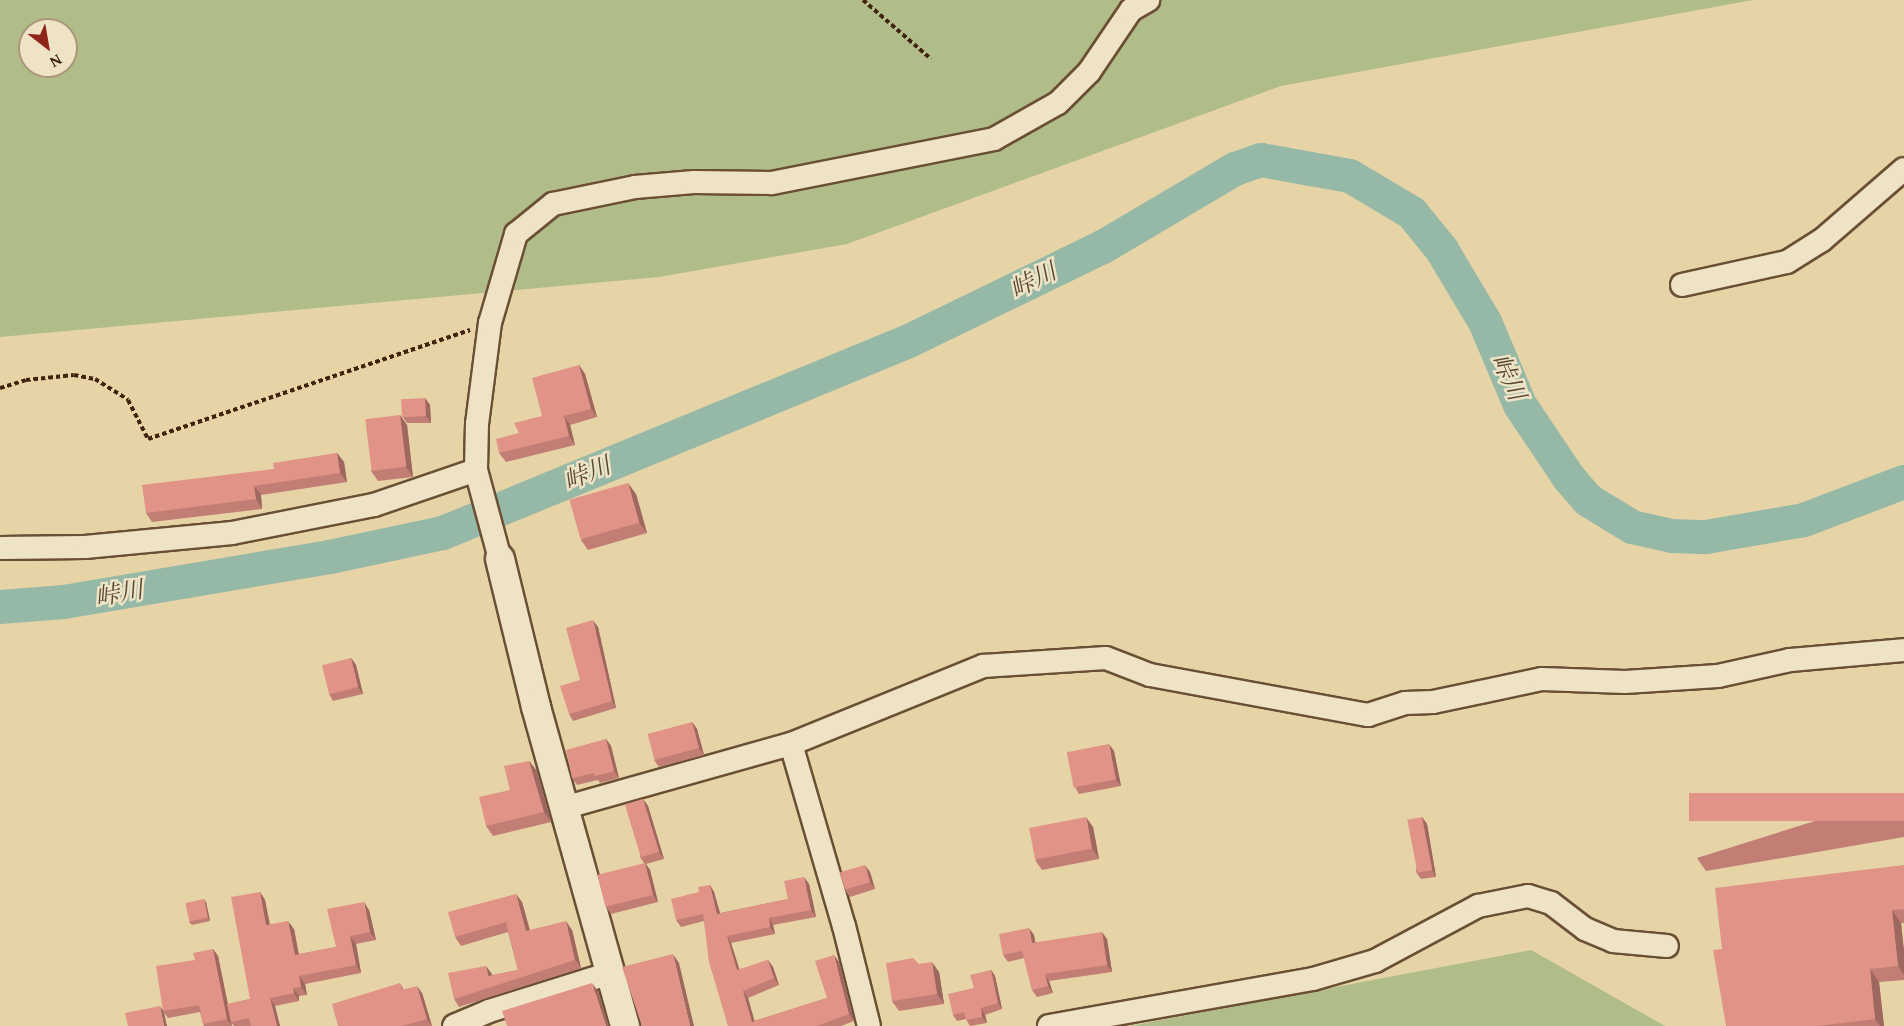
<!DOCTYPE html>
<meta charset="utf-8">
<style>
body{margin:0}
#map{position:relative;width:1904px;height:1026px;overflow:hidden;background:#e6d4a6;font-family:"Gentium Book Plus","Noto Serif JP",serif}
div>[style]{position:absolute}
.green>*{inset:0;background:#b1bd89}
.river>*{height:34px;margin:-17px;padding:0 17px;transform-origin:17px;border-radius:17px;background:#96b8a7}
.path>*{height:4px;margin-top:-2px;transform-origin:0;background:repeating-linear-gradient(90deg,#42230f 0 4.5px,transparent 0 7.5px)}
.roads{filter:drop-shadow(2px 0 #6b4f35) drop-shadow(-2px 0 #6b4f35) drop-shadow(0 2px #6b4f35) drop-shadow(0 -2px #6b4f35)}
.minor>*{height:22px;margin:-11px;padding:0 11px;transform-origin:11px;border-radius:11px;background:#efe3c5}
.tertiary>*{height:28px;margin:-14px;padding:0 14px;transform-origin:14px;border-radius:14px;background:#efe3c5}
.wall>*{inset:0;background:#c27e75}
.shaded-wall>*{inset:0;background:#9e675f}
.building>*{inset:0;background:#e19388;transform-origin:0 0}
span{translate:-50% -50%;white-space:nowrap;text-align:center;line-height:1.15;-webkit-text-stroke:5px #efe3c5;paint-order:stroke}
.water-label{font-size:24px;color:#574835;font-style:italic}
.north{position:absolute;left:18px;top:18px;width:60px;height:60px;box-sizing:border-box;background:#efe3c5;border:2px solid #aa967c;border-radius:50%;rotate:149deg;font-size:16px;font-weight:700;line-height:24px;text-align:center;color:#42230f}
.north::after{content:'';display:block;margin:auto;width:21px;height:27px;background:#8f2418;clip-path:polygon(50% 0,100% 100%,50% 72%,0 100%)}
</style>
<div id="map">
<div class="green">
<i style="clip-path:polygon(evenodd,0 0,1753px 0,1281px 86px,847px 244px,659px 277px,0 337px,0 0,30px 30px,66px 30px,66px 66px,30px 66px,30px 30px)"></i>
<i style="clip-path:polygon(1531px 950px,1665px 1026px,1130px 1026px)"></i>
</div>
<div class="river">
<i style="left:0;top:607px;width:64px;rotate:-4.5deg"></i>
<i style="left:64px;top:602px;width:270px;rotate:-9.6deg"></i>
<i style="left:330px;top:557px;width:116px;rotate:-12deg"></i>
<i style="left:443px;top:533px;width:504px;rotate:-22.39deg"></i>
<i style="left:909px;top:341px;width:216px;rotate:-25.9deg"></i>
<i style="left:1103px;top:247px;width:153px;rotate:-30.6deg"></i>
<i style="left:1235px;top:169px;width:28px;rotate:-19deg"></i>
<i style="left:1261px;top:160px;width:90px;rotate:10.2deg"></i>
<i style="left:1350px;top:176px;width:72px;rotate:30.8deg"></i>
<i style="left:1412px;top:213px;width:48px;rotate:51deg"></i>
<i style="left:1442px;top:250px;width:84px;rotate:59.2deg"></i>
<i style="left:1485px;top:322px;width:90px;rotate:67.1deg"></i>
<i style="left:1520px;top:405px;width:88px;rotate:56.1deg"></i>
<i style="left:1569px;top:478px;width:29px;rotate:49deg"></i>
<i style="left:1588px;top:500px;width:52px;rotate:31.5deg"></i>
<i style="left:1632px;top:527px;width:41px;rotate:12.7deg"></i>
<i style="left:1672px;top:536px;width:34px;rotate:2deg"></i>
<i style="left:1706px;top:537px;width:99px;rotate:-9.8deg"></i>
<i style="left:1804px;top:520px;width:107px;rotate:-20.8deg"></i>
</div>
<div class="path">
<i style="left:863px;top:0;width:90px;rotate:40.9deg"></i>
<i style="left:0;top:388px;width:27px;rotate:-17deg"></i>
<i style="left:26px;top:380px;width:48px;rotate:-5.9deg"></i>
<i style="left:74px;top:375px;width:21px;rotate:11deg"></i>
<i style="left:95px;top:379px;width:39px;rotate:32deg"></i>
<i style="left:128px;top:400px;width:44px;rotate:62.9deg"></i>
<i style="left:148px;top:439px;width:340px;rotate:-18.7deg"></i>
</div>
<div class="roads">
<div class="minor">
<i style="left:1682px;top:285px;width:107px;rotate:-12.4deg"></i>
<i style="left:1787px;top:262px;width:41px;rotate:-32.2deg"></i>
<i style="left:1822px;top:240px;width:108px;rotate:-40.9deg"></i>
<i style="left:0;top:548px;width:85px;rotate:-0.7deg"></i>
<i style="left:85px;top:547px;width:148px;rotate:-5.4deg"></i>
<i style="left:232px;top:533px;width:145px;rotate:-11.2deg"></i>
<i style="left:374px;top:505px;width:108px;rotate:-18.9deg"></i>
<i style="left:500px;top:559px;width:92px;rotate:-105.1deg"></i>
<i style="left:476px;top:470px;width:46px;rotate:-88.8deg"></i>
<i style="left:477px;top:424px;width:102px;rotate:-82.7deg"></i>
<i style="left:490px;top:323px;width:93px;rotate:-73.7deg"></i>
<i style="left:516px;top:234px;width:48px;rotate:-39deg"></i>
<i style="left:553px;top:204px;width:84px;rotate:-11.7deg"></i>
<i style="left:635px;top:187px;width:59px;rotate:-4.8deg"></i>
<i style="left:694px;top:182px;width:78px;rotate:0.7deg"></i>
<i style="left:772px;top:183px;width:226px;rotate:-11.2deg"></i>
<i style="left:994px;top:139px;width:73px;rotate:-29.4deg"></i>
<i style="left:1058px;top:103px;width:44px;rotate:-45deg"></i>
<i style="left:1089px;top:72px;width:75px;rotate:-55.9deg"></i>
<i style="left:1131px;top:10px;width:20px;rotate:-30deg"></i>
<i style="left:791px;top:744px;width:190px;rotate:73.8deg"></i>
<i style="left:844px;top:926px;width:103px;rotate:76deg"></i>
<i style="left:563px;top:808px;width:237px;rotate:-15.7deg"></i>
<i style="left:791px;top:744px;width:207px;rotate:-22.1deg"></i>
<i style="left:983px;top:666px;width:123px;rotate:-3.7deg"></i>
<i style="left:1106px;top:658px;width:47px;rotate:21.1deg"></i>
<i style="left:1150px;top:675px;width:222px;rotate:10.4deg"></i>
<i style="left:1368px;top:715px;width:39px;rotate:-18deg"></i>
<i style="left:1405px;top:703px;width:28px;rotate:-2deg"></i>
<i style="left:1433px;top:702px;width:111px;rotate:-11.9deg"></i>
<i style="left:1542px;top:679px;width:83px;rotate:2.1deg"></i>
<i style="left:1625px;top:682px;width:93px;rotate:-3.7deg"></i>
<i style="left:1718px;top:676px;width:74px;rotate:-12.5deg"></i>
<i style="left:1790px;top:660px;width:114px;rotate:-5deg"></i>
<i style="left:454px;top:1026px;width:38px;rotate:-23deg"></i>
<i style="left:489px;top:1011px;width:124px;rotate:-17.4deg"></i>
<i style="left:1049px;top:1026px;width:268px;rotate:-10.1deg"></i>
<i style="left:1313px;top:979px;width:65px;rotate:-16.2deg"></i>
<i style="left:1375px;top:961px;width:117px;rotate:-28.1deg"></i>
<i style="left:1478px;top:906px;width:51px;rotate:-11.3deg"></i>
<i style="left:1528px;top:896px;width:24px;rotate:17deg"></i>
<i style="left:1551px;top:903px;width:43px;rotate:37.4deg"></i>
<i style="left:1585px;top:929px;width:30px;rotate:23deg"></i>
<i style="left:1613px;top:941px;width:54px;rotate:5.3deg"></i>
</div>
<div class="tertiary">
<i style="left:500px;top:559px;width:152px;rotate:76.3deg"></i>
<i style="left:536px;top:707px;width:331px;rotate:74.4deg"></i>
</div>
</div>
<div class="wall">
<i style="clip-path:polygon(579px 365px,585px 374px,597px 417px,570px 425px,575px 445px,506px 462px,499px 453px,519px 433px,542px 416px)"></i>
<i style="clip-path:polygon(425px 398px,430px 405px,431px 423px,407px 423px,402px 416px)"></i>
<i style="clip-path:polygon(400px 415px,407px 425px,413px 477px,378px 481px,371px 471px)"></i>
<i style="clip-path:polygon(337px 453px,344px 462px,347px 482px,261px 495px,262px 509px,152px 522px,146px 513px,274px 469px)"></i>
<i style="clip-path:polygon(636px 494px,647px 533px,588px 550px,581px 540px)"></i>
<i style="clip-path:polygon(598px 627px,616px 708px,573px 721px,569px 714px)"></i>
<i style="clip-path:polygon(351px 658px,356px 665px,363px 694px,333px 701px,329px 694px)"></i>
<i style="clip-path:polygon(692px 722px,697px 729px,704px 755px,659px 767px,654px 760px)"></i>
<i style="clip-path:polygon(606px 739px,611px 746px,619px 778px,600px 783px,598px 780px,577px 785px,572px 778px)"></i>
<i style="clip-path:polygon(1114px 751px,1121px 786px,1079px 794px,1075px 787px)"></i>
<i style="clip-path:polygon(529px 761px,537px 771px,551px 822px,493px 836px,486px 826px)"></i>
<i style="clip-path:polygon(1904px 793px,1904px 837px,1706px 871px,1697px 858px)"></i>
<i style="clip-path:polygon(643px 799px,648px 806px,664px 859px,646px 864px,650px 870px,658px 902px,611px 914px,606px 907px,644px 863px,640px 857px)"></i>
<i style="clip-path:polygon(1422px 817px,1427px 824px,1436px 877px,1421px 879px,1416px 872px)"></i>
<i style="clip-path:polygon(1093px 827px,1099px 859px,1042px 870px,1035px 860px)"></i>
<i style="clip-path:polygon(1904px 865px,1904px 923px,1901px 923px,1904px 951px,1904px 980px,1879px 982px,1884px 1026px,1726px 1026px,1722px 949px)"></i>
<i style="clip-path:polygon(870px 872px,875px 889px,850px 897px,845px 890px)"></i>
<i style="clip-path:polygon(809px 884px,816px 917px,773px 925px,775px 934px,731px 943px,739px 970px,768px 960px,773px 967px,779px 985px,748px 998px,754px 1021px,827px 998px,839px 962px,854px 1021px,841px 1026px,728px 1026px,704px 921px,681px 927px,676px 920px,699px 892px,710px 885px,714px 892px,720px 913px,788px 899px)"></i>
<i style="clip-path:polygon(260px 892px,265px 900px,270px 924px,294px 929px,299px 954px,336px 947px,369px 910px,376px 940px,356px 944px,361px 973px,305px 984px,307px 995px,299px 996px,299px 1001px,275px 1006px,280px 1026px,234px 1026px,231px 1022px,232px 1026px,204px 1026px,203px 1024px,200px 1012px,168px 1018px,163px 1011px,195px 960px,213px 949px,218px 956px,228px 1004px,250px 999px)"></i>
<i style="clip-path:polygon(206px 902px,210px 921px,192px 925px,189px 922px)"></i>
<i style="clip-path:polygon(522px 902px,530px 930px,572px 930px,581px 968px,459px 1007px,454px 999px,492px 974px,492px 975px,518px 970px,508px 932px,461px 946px,455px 937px)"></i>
<i style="clip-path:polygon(1034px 935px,1035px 942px,1107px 939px,1112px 972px,1049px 981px,1053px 993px,1037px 997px,1032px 990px,1024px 958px,1008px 962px,1003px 955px)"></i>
<i style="clip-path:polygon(919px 964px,939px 972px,944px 1004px,899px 1011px,892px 1001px)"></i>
<i style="clip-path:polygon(991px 970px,995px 976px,1002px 1009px,985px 1015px,987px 1023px,970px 1026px,966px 1019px,957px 1021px,953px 1015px,974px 988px)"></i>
<i style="clip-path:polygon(400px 983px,404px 990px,422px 993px,432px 1026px,338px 1026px)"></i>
</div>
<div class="shaded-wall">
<i style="clip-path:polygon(579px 365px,585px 374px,597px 417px,591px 409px)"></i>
<i style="clip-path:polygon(425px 398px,430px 405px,431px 423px,426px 416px)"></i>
<i style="clip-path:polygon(400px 415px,407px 425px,413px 477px,406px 467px)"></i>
<i style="clip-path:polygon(564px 416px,570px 425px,575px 445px,569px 436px)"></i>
<i style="clip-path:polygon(337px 453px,344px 462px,347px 482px,340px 473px)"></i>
<i style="clip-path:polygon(628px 483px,636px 494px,647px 533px,639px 522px)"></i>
<i style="clip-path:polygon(254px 486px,261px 495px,262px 509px,256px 499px)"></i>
<i style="clip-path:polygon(593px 620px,598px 627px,616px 708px,612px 701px)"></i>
<i style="clip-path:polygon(351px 658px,356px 665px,363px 694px,358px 687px)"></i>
<i style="clip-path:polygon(692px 722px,697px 729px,704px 755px,699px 748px)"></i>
<i style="clip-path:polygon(606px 739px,611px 746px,619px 778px,614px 771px)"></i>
<i style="clip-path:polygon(1109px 744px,1114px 751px,1121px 786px,1116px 779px)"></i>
<i style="clip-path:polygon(529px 761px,537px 771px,551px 822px,544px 812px)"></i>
<i style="clip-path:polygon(643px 799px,648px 806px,664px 859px,659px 852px)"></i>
<i style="clip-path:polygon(1086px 817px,1093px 827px,1099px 859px,1092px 848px)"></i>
<i style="clip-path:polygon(1422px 817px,1427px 824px,1436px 877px,1432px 870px)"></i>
<i style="clip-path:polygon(645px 863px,650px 870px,658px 902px,653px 895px)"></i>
<i style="clip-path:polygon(865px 865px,870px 872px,875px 889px,870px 882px)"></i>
<i style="clip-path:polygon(804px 877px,809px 884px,816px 917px,811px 910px)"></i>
<i style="clip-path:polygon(710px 885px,714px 892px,722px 920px,717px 914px)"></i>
<i style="clip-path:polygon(260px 892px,265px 900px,271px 933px,266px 925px)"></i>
<i style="clip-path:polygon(516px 894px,522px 902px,532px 939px,526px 931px)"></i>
<i style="clip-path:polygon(204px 899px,206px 902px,210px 921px,208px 918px)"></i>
<i style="clip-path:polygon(364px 902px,369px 910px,376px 940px,370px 932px)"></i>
<i style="clip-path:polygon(1892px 910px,1901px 923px,1904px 951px,1904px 975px,1898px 966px)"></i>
<i style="clip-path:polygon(769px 918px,773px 925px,775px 934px,770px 927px)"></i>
<i style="clip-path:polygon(288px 921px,294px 929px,300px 963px,295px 955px)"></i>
<i style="clip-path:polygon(566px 921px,572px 930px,581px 968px,575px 960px)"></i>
<i style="clip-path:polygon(1029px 928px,1034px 935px,1037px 950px,1032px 943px)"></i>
<i style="clip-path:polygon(1102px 932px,1107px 939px,1112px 972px,1107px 965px)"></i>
<i style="clip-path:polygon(350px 936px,356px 944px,361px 973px,356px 965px)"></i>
<i style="clip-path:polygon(727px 936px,731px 943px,742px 977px,737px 970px)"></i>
<i style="clip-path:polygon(213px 949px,218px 956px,232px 1026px,227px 1019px)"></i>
<i style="clip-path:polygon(673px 954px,679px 963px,694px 1026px,690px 1026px)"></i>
<i style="clip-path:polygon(834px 955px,839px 962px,854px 1021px,849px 1014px)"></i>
<i style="clip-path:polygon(768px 960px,773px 967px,779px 985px,774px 978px)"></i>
<i style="clip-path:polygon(932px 962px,939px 972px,944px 1004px,937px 994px)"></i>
<i style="clip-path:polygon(486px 966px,492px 974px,494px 984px,488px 976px)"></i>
<i style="clip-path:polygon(1870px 969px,1879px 982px,1884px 1026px,1880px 1026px,1875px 1019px)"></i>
<i style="clip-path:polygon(991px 970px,995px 976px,1002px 1009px,998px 1003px)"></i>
<i style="clip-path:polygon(1045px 974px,1049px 981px,1053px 993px,1048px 986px)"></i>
<i style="clip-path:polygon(299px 976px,305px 984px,307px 995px,301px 987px)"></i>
<i style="clip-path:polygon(592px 983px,598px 991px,609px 1026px,606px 1026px)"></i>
<i style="clip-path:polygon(417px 986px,422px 993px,432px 1026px,427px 1019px)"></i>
<i style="clip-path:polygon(293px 988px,299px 996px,299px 1001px,294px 993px)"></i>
<i style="clip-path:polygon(743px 991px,748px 998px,756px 1026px,752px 1022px)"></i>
<i style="clip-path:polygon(270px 998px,275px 1006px,280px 1026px,277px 1026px)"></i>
<i style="clip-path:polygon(160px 1006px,164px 1012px,167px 1026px,164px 1026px)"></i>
<i style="clip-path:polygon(981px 1008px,985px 1015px,987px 1023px,982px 1017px)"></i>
</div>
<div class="building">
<i style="clip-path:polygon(579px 365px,591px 409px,564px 416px,569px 436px,499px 453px,496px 439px,519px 433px,514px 423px,542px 416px,532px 378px)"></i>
<i style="left:425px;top:398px;width:18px;height:24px;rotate:87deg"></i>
<i style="left:400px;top:415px;width:52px;height:35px;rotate:83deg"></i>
<i style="clip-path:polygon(337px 453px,340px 473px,254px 486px,256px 499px,146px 513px,142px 485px,274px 469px,273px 463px)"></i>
<i style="left:628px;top:483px;width:41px;height:61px;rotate:74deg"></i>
<i style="clip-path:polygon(593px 620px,612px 701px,569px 714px,560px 686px,580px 680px,566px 628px)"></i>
<i style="left:351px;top:658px;width:30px;height:30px;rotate:76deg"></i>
<i style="left:692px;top:722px;width:27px;height:46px;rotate:75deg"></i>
<i style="clip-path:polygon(606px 739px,614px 771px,595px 776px,594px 773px,572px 778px,566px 750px)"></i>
<i style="left:1109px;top:744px;width:36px;height:43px;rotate:79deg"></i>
<i style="clip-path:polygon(529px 761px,544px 812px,486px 826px,479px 797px,510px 790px,504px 766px)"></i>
<i style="left:1904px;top:793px;width:28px;height:215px;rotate:90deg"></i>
<i style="left:643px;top:799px;width:55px;height:19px;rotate:73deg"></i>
<i style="left:1086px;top:817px;width:32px;height:58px;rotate:79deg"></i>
<i style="left:1422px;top:817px;width:54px;height:15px;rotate:79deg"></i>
<i style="left:645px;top:863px;width:33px;height:49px;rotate:76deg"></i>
<i style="left:865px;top:865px;width:18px;height:26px;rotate:74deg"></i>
<i style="clip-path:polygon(1904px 865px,1904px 909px,1892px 910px,1898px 966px,1870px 969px,1875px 1019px,1817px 1026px,1726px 1026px,1713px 950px,1722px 949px,1715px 888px)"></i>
<i style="clip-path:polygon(804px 877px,811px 910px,769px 918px,770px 927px,727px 936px,737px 970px,768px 960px,774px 978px,743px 991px,752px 1022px,827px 998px,815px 961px,834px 955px,849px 1014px,817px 1026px,728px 1026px,709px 962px,703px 914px,676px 920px,671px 899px,699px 892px,698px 887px,710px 885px,717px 914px,788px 899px,784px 881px)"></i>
<i style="clip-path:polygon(260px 892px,266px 925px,288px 921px,295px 955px,336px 947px,327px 909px,364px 902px,370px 932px,350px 936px,356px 965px,299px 976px,301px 987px,293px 988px,294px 993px,270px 998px,277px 1026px,251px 1026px,249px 1018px,231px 1022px,227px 1004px,250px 999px,231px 897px)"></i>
<i style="clip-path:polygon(516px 894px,526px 931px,566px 921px,575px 960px,454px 999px,448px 973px,486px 966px,488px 976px,518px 970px,506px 922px,455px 937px,448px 912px)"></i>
<i style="left:204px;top:899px;width:19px;height:19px;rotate:78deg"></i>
<i style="clip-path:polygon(1029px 928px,1032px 943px,1102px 932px,1107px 965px,1045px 974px,1048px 986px,1032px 990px,1022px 951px,1003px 955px,999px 934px)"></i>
<i style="clip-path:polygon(213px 949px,227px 1019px,203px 1024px,199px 1005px,163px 1011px,156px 966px,195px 960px,193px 953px)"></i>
<i style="clip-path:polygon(673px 954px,690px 1026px,642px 1026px,622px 967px)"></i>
<i style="clip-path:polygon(913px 958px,919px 964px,932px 962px,937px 994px,892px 1001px,886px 963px)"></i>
<i style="clip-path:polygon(991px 970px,998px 1003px,981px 1008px,982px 1017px,966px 1020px,964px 1012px,953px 1015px,948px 994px,974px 988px,970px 975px)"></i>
<i style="clip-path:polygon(400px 983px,402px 990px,417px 986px,427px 1019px,402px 1026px,338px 1026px,332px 1004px)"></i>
<i style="clip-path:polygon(592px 983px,606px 1026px,507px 1026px,502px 1011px)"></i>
<i style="clip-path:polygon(160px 1006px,164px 1026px,128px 1026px,125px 1013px)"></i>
</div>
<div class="water-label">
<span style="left:1033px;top:280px;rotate:-26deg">峠川</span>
<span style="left:1509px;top:377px;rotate:66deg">峠川</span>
<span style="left:587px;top:473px;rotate:-22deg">峠川</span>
<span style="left:119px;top:593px;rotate:-10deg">峠川</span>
</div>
<div class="north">N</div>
</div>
